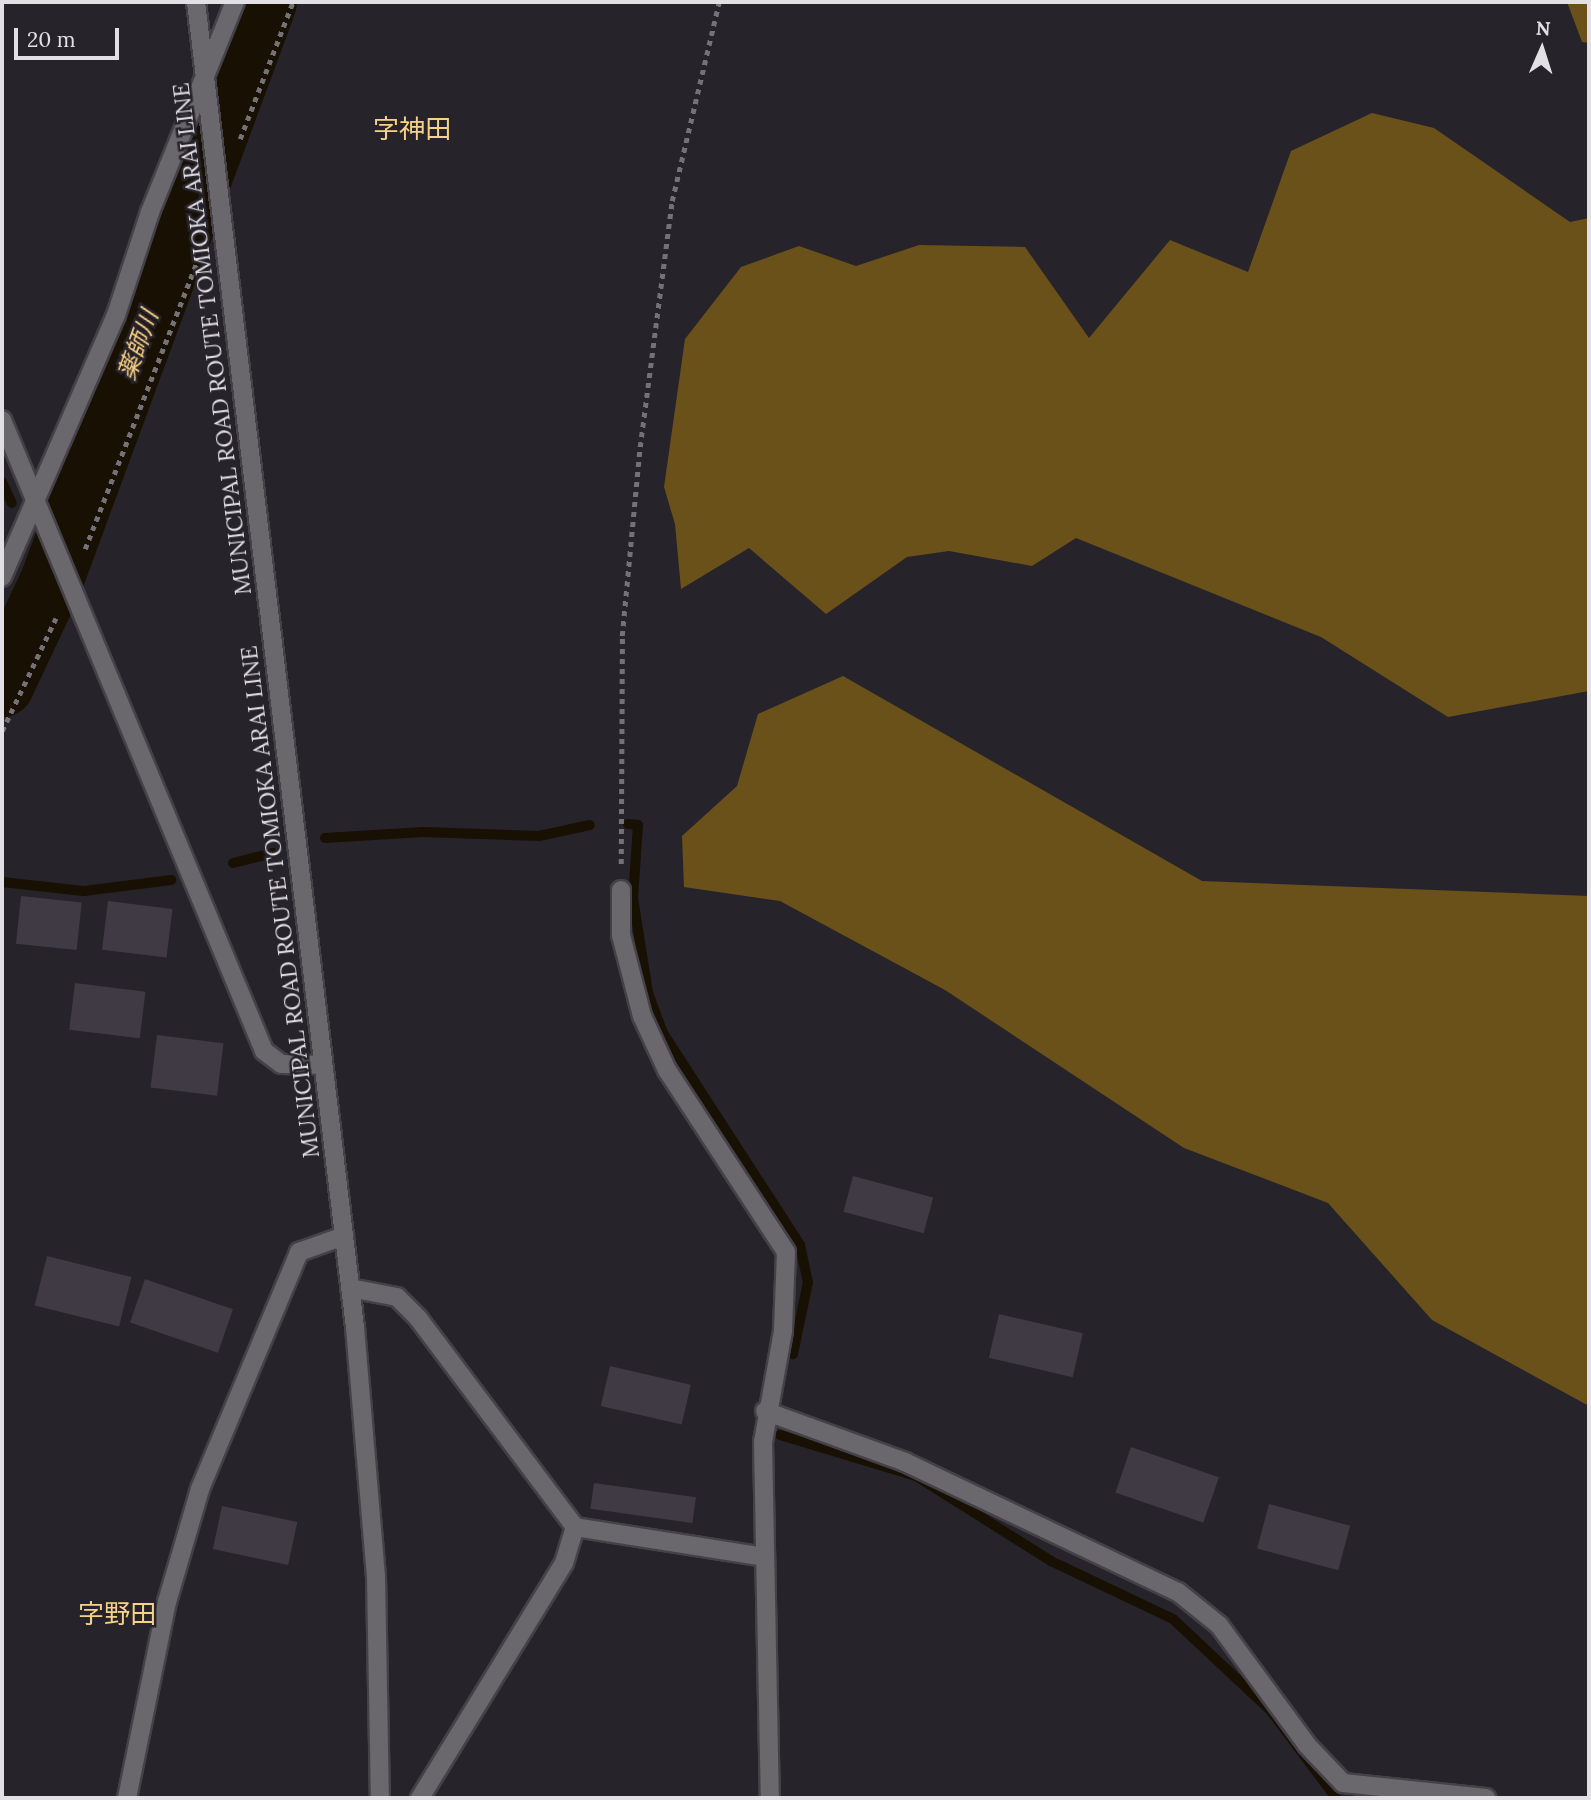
<!DOCTYPE html>
<meta charset="utf-8">
<style>
body{margin:0}
#map{position:relative;width:1591px;height:1800px;overflow:hidden;background:#27232b;font-family:Lora,"Noto Sans JP",serif}
div>[style]{position:absolute}
.forest>*{inset:0;background:#6a5119}
.stream>*{height:10px;margin:-5px;padding:0 5px;transform-origin:5px;border-radius:5px;background:#181002}
.river>*{height:63px;margin:-31.5px;padding:0 31.5px;transform-origin:31.5px;border-radius:31.5px;background:#181002}
.building>*{inset:0;background:#3f3a43;transform-origin:0 0}
.path>*{height:4.5px;margin-top:-2.25px;transform-origin:0;background:repeating-linear-gradient(90deg,#747178 0 5px,transparent 0 10px)}
.roads{filter:drop-shadow(2px 0 #454149) drop-shadow(-2px 0 #454149) drop-shadow(0 2px #454149) drop-shadow(0 -2px #454149)}
.minor>*{height:18px;margin:-9px;padding:0 9px;transform-origin:9px;border-radius:9px;background:#6a686c}
span{translate:-50% -50%;white-space:nowrap;text-align:center;line-height:1.15;-webkit-text-stroke:5px #27232b;paint-order:stroke}
.street-label{font-size:23px;color:#e2dfe5}
.water-label{font-size:24px;color:#fad182;font-style:italic}
.quarter-label{font-size:26px;color:#f6d188}
.frame{position:absolute;inset:0;border:4px solid #e2dfe5;pointer-events:none}
.north{position:absolute;left:1507px;top:14px;width:70px;height:70px;-webkit-text-stroke:5px #27232b;paint-order:stroke;rotate:3deg;font-size:19px;font-weight:700;line-height:28px;text-align:center;color:#e2dfe5}
.north::after{content:'';display:block;margin:auto;width:24px;height:32px;background:#e2dfe5;clip-path:polygon(50% 0,100% 100%,50% 72%,0 100%)}
.scale{position:absolute;left:14px;top:28px;width:105px;height:32px;box-sizing:border-box;border:4px solid #e2dfe5;border-top:0;padding-left:9px;font-size:21px;line-height:24px;white-space:nowrap;color:#e2dfe5;-webkit-text-stroke:5px #27232b;paint-order:stroke}
</style>
<div id="map">
<div class="forest">
<i style="clip-path:polygon(1567px 2px,1589px 2px,1589px 43px,1582px 42px)"></i>
<i style="clip-path:polygon(1372px 113px,1434px 128px,1570px 222px,1589px 218px,1589px 691px,1448px 717px,1321px 637px,1076px 538px,1032px 566px,949px 551px,907px 557px,826px 614px,749px 548px,681px 589px,675px 524px,664px 487px,685px 339px,741px 267px,799px 246px,856px 266px,919px 245px,1025px 247px,1089px 338px,1170px 240px,1248px 272px,1291px 151px)"></i>
<i style="clip-path:polygon(843px 676px,1202px 881px,1589px 896px,1589px 1406px,1432px 1320px,1328px 1203px,1184px 1148px,945px 990px,780px 901px,684px 887px,682px 836px,737px 786px,758px 714px)"></i>
</div>
<div class="stream">
<i style="left:2px;top:482px;width:23px;rotate:65deg"></i>
<i style="left:43px;top:567px;width:16px;rotate:60deg"></i>
<i style="left:628px;top:824px;width:10px;rotate:6deg"></i>
<i style="left:638px;top:825px;width:73px;rotate:93.9deg"></i>
<i style="left:633px;top:898px;width:96px;rotate:81deg"></i>
<i style="left:648px;top:993px;width:43px;rotate:69.4deg"></i>
<i style="left:663px;top:1033px;width:252px;rotate:57.1deg"></i>
<i style="left:800px;top:1245px;width:38px;rotate:78deg"></i>
<i style="left:808px;top:1282px;width:74px;rotate:101.8deg"></i>
<i style="left:325px;top:838px;width:98px;rotate:-3.5deg"></i>
<i style="left:423px;top:832px;width:116px;rotate:2deg"></i>
<i style="left:539px;top:836px;width:52px;rotate:-12.2deg"></i>
<i style="left:233px;top:863px;width:41px;rotate:-14deg"></i>
<i style="left:2px;top:882px;width:82px;rotate:6.3deg"></i>
<i style="left:84px;top:891px;width:88px;rotate:-7.2deg"></i>
<i style="left:780px;top:1435px;width:142px;rotate:16.8deg"></i>
<i style="left:916px;top:1476px;width:160px;rotate:32.2deg"></i>
<i style="left:1051px;top:1561px;width:135px;rotate:25.4deg"></i>
<i style="left:1173px;top:1619px;width:134px;rotate:43.2deg"></i>
<i style="left:1271px;top:1711px;width:109px;rotate:53.2deg"></i>
</div>
<div class="river">
<i style="left:2px;top:685px;width:115px;rotate:-64.8deg"></i>
<i style="left:51px;top:581px;width:617px;rotate:-69.72deg"></i>
</div>
<div class="building">
<i style="left:21px;top:896px;width:61px;height:48px;rotate:6deg"></i>
<i style="left:108px;top:901px;width:65px;height:49px;rotate:7deg"></i>
<i style="left:75px;top:983px;width:71px;height:47px;rotate:7deg"></i>
<i style="left:157px;top:1035px;width:67px;height:53px;rotate:7deg"></i>
<i style="left:853px;top:1176px;width:83px;height:37px;rotate:15deg"></i>
<i style="left:47px;top:1256px;width:87px;height:51px;rotate:14deg"></i>
<i style="left:145px;top:1279px;width:93px;height:46px;rotate:19deg"></i>
<i style="left:999px;top:1314px;width:86px;height:45px;rotate:13deg"></i>
<i style="left:610px;top:1366px;width:83px;height:41px;rotate:13deg"></i>
<i style="left:1131px;top:1447px;width:93px;height:48px;rotate:19deg"></i>
<i style="left:594px;top:1483px;width:103px;height:26px;rotate:8deg"></i>
<i style="left:1269px;top:1504px;width:84px;height:46px;rotate:15deg"></i>
<i style="left:222px;top:1506px;width:77px;height:44px;rotate:12deg"></i>
</div>
<div class="path">
<i style="left:240px;top:139px;width:147px;rotate:-68.9deg"></i>
<i style="left:85px;top:549px;width:313px;rotate:-68.7deg"></i>
<i style="left:2px;top:731px;width:125px;rotate:-64.5deg"></i>
<i style="left:621px;top:864px;width:228px;rotate:-89.7deg"></i>
<i style="left:622px;top:636px;width:190px;rotate:-84.6deg"></i>
<i style="left:640px;top:447px;width:248px;rotate:-82.6deg"></i>
<i style="left:672px;top:201px;width:204px;rotate:-76.7deg"></i>
</div>
<div class="roads">
<div class="minor">
<i style="left:196px;top:2px;width:1335px;rotate:83.16deg"></i>
<i style="left:355px;top:1327px;width:250px;rotate:85.2deg"></i>
<i style="left:376px;top:1576px;width:222px;rotate:89deg"></i>
<i style="left:2px;top:420px;width:683px;rotate:67.45deg"></i>
<i style="left:264px;top:1051px;width:21px;rotate:37deg"></i>
<i style="left:281px;top:1064px;width:42px;rotate:1.4deg"></i>
<i style="left:2px;top:577px;width:286px;rotate:-66.5deg"></i>
<i style="left:116px;top:315px;width:108px;rotate:-71.7deg"></i>
<i style="left:150px;top:212px;width:227px;rotate:-68deg"></i>
<i style="left:621px;top:890px;width:45px;rotate:90deg"></i>
<i style="left:621px;top:935px;width:84px;rotate:75.5deg"></i>
<i style="left:642px;top:1016px;width:60px;rotate:65.2deg"></i>
<i style="left:667px;top:1070px;width:217px;rotate:56.8deg"></i>
<i style="left:786px;top:1252px;width:79px;rotate:92.2deg"></i>
<i style="left:783px;top:1331px;width:113px;rotate:100.2deg"></i>
<i style="left:763px;top:1442px;width:356px;rotate:88.9deg"></i>
<i style="left:350px;top:1288px;width:48px;rotate:10.8deg"></i>
<i style="left:397px;top:1297px;width:30px;rotate:45deg"></i>
<i style="left:418px;top:1318px;width:261px;rotate:53.1deg"></i>
<i style="left:575px;top:1527px;width:38px;rotate:107deg"></i>
<i style="left:564px;top:1563px;width:276px;rotate:121.5deg"></i>
<i style="left:765px;top:1411px;width:149px;rotate:20deg"></i>
<i style="left:905px;top:1462px;width:302px;rotate:25.5deg"></i>
<i style="left:1178px;top:1592px;width:53px;rotate:38.8deg"></i>
<i style="left:1219px;top:1625px;width:149px;rotate:53.7deg"></i>
<i style="left:1307px;top:1745px;width:52px;rotate:46.5deg"></i>
<i style="left:1343px;top:1783px;width:144px;rotate:6deg"></i>
<i style="left:575px;top:1527px;width:192px;rotate:9deg"></i>
<i style="left:127px;top:1798px;width:200px;rotate:-78.5deg"></i>
<i style="left:167px;top:1602px;width:118px;rotate:-73.7deg"></i>
<i style="left:200px;top:1489px;width:257px;rotate:-67.3deg"></i>
<i style="left:299px;top:1252px;width:48px;rotate:-19.6deg"></i>
</div>
</div>
<div class="street-label">
<span style="left:212px;top:339px;rotate:-97deg">MUNICIPAL ROAD ROUTE TOMIOKA ARAI LINE</span>
<span style="left:280px;top:902px;rotate:-97deg">MUNICIPAL ROAD ROUTE TOMIOKA ARAI LINE</span>
</div>
<div class="water-label">
<span style="left:138px;top:345px;rotate:-70deg">薬師川</span>
</div>
<div class="quarter-label">
<span style="left:412px;top:129px">字神田</span>
<span style="left:117px;top:1614px">字野田</span>
</div>
<div class="frame"></div>
<div class="north">N</div>
<div class="scale">20 m</div>
</div>
